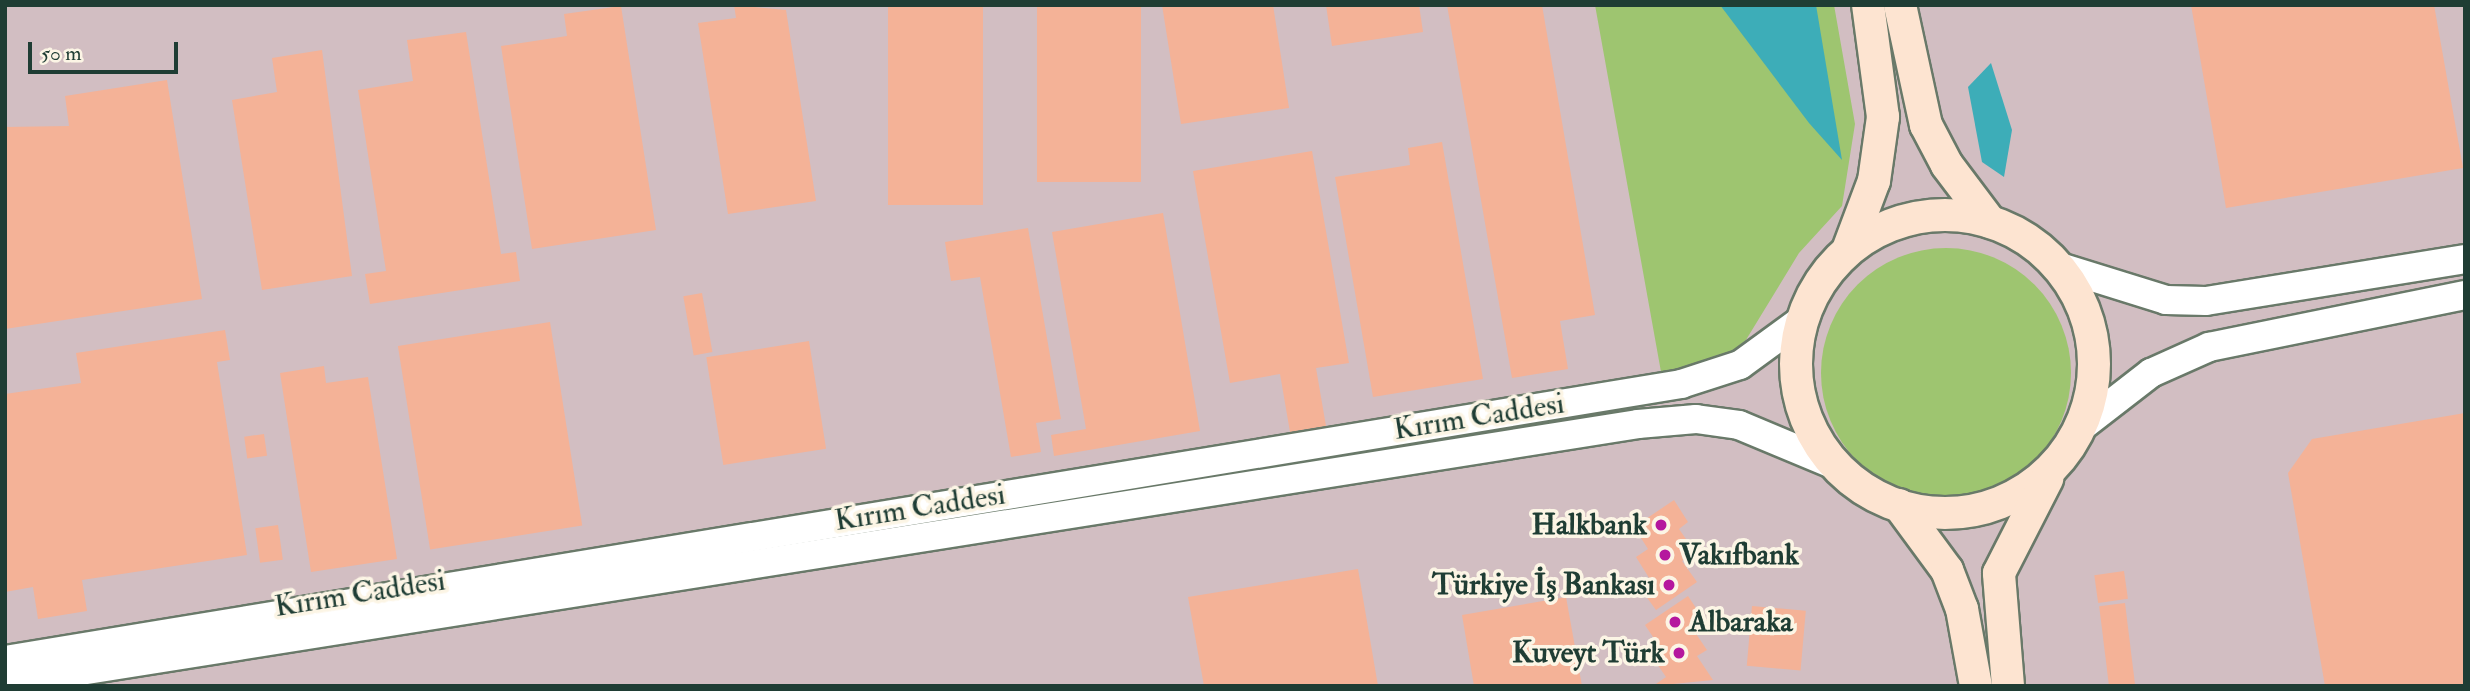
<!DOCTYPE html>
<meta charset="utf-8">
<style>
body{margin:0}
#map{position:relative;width:2470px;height:691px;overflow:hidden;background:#f2e8cc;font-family:"IM FELL Double Pica",serif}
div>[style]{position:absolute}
.industrial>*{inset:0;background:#d2bec2;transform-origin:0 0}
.green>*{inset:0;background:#9ec570}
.round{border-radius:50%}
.water>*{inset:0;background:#3dadb8}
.building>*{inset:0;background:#f4b297;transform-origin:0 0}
.roads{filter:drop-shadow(2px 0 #697969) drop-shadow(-2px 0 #697969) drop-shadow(0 2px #697969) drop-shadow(0 -2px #697969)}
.tertiary>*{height:28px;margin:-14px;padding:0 14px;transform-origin:14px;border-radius:14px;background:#fff}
.secondary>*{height:32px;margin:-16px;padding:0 16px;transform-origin:16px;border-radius:16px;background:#fde4d1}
.secondary>.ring{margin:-16px;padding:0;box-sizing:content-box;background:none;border:32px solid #fde4d1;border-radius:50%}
.dots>*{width:19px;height:19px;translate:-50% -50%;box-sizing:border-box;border:4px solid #fcf5e5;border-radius:50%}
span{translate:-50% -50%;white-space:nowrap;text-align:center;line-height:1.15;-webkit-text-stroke:7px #fcf5e5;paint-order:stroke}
.street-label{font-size:30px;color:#1f3d34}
.poi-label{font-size:30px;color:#1f3d34;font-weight:700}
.right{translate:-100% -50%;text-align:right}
.left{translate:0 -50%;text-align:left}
.frame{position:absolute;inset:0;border:7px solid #1f3d34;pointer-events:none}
.scale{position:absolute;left:28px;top:42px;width:150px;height:32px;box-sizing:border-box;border:4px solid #1f3d34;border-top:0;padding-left:9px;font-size:21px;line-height:24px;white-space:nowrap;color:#1f3d34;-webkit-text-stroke:5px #fcf5e5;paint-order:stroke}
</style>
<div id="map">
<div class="industrial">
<i style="left:5px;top:5px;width:2460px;height:681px"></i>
</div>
<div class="green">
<i style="clip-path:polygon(1595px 5px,1834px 5px,1855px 124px,1842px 206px,1799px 253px,1738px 353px,1663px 383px)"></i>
<i class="round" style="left:1821px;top:248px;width:250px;height:250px"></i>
</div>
<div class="water">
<i style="clip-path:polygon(1720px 5px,1816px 5px,1842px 160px,1809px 123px)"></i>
<i style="clip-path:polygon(1991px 63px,2012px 130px,2004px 177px,1982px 162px,1968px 87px)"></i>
</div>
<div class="building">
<i style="clip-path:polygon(734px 5px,786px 10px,816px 201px,728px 214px,698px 23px,736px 18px)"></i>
<i style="left:888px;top:5px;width:95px;height:200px"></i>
<i style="left:1037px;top:5px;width:104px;height:177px"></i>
<i style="clip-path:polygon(1162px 5px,1273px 5px,1289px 108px,1181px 124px)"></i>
<i style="clip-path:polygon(1326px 5px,1419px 5px,1423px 32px,1332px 46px)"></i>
<i style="clip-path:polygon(1447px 5px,1542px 5px,1595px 315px,1560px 321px,1568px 369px,1512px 378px)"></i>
<i style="clip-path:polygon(2191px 5px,2434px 5px,2463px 168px,2226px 208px)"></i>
<i style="clip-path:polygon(621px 6px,656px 230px,532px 249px,501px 46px,567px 36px,564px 14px)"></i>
<i style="clip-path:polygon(466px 32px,501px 254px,516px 252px,520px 281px,370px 304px,365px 274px,386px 271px,358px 90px,413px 81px,407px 40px)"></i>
<i style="clip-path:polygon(322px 50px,352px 276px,262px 290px,232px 100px,277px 92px,272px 58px)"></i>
<i style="clip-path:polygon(167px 80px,202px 299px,5px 329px,5px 127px,69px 126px,65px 96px)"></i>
<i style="clip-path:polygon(1442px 142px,1483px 379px,1373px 397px,1335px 177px,1410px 165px,1408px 148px)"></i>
<i style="clip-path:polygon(1312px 151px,1349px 363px,1316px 368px,1326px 426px,1290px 432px,1280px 374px,1230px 383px,1193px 171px)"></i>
<i style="clip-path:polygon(1163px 213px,1200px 431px,1054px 456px,1051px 435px,1086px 429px,1052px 232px)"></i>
<i style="clip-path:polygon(1028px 228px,1061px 419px,1036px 423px,1041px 452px,1011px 457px,980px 277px,951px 281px,945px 242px)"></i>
<i style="left:702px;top:293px;width:60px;height:19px;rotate:80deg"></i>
<i style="left:550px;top:322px;width:206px;height:154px;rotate:81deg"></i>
<i style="clip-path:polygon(225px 330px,230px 360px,217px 362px,247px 555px,82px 580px,87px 611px,38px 619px,33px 587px,5px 592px,5px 394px,81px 383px,76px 353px)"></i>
<i style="left:809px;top:341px;width:109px;height:104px;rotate:81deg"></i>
<i style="clip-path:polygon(324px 366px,326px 383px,368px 377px,397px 559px,311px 572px,280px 373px)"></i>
<i style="clip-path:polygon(2465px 413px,2465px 686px,2325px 686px,2288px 473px,2312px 439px)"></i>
<i style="left:264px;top:434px;width:22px;height:20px;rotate:82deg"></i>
<i style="clip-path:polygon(1674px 500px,1688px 522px,1679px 529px,1695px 552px,1682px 561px,1697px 582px,1656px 610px,1640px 588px,1651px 581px,1636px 557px,1648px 549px,1634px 527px)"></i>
<i style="left:278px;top:525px;width:35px;height:23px;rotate:82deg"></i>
<i style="clip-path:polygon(1358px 569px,1378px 686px,1204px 686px,1188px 597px)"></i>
<i style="left:2124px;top:571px;width:28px;height:30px;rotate:82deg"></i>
<i style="clip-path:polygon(1688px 596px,1704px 620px,1692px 628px,1707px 650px,1697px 656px,1713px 680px,1653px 686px,1666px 677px,1651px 655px,1661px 649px,1645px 625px)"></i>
<i style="clip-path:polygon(1566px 597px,1582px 686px,1474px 686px,1462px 615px)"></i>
<i style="left:2125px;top:603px;width:84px;height:26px;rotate:83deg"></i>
<i style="left:1752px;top:606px;width:54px;height:60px;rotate:5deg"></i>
</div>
<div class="roads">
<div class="tertiary">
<i style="left:2057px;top:266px;width:114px;rotate:17.3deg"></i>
<i style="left:2166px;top:300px;width:40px;rotate:1.4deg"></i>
<i style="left:2206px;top:301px;width:262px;rotate:-9.2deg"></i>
<i style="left:2080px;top:428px;width:90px;rotate:-37.8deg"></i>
<i style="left:2151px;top:373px;width:64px;rotate:-24.1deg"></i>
<i style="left:2209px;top:347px;width:261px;rotate:-11.5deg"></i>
<i style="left:5px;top:660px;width:1699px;rotate:-9.35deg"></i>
<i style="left:1681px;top:384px;width:62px;rotate:-17.9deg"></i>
<i style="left:1740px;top:365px;width:78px;rotate:-36.1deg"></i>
<i style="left:5px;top:683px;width:1653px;rotate:-9.01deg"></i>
<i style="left:1638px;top:424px;width:58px;rotate:-4.9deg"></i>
<i style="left:1696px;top:419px;width:43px;rotate:7.9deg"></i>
<i style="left:1739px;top:425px;width:106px;rotate:22.7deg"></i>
</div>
<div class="secondary">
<i style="left:1900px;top:5px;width:123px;rotate:77.8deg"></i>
<i style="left:1926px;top:125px;width:45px;rotate:62.3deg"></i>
<i style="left:1947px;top:165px;width:71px;rotate:53deg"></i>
<i class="ring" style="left:1796px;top:215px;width:266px;height:266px"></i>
<i style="left:1848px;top:250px;width:74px;rotate:-69.4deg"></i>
<i style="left:1874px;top:181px;width:65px;rotate:-82deg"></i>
<i style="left:1883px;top:117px;width:113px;rotate:-97.6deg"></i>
<i style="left:1899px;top:505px;width:81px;rotate:53.6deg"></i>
<i style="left:1947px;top:570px;width:42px;rotate:69deg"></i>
<i style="left:1962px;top:609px;width:78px;rotate:79.7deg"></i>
<i style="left:2008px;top:686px;width:113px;rotate:-94.6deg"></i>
<i style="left:1999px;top:573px;width:106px;rotate:-62.9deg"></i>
</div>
</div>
<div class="dots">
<i style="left:1661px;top:525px;background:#b5179e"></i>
<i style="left:1665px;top:555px;background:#b5179e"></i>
<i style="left:1669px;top:585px;background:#b5179e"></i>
<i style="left:1675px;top:622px;background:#b5179e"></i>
<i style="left:1679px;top:653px;background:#b5179e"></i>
</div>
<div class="street-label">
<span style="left:1479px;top:417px;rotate:-9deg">Kırım Caddesi</span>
<span style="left:920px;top:508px;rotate:-9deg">Kırım Caddesi</span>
<span style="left:360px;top:594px;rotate:-9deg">Kırım Caddesi</span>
</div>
<div class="poi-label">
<span class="right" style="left:1647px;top:525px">Halkbank</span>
<span class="left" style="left:1679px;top:555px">Vakıfbank</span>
<span class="right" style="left:1655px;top:585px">Türkiye İş Bankası</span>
<span class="left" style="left:1689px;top:622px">Albaraka</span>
<span class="right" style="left:1665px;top:653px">Kuveyt Türk</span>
</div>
<div class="frame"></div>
<div class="scale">50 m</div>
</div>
